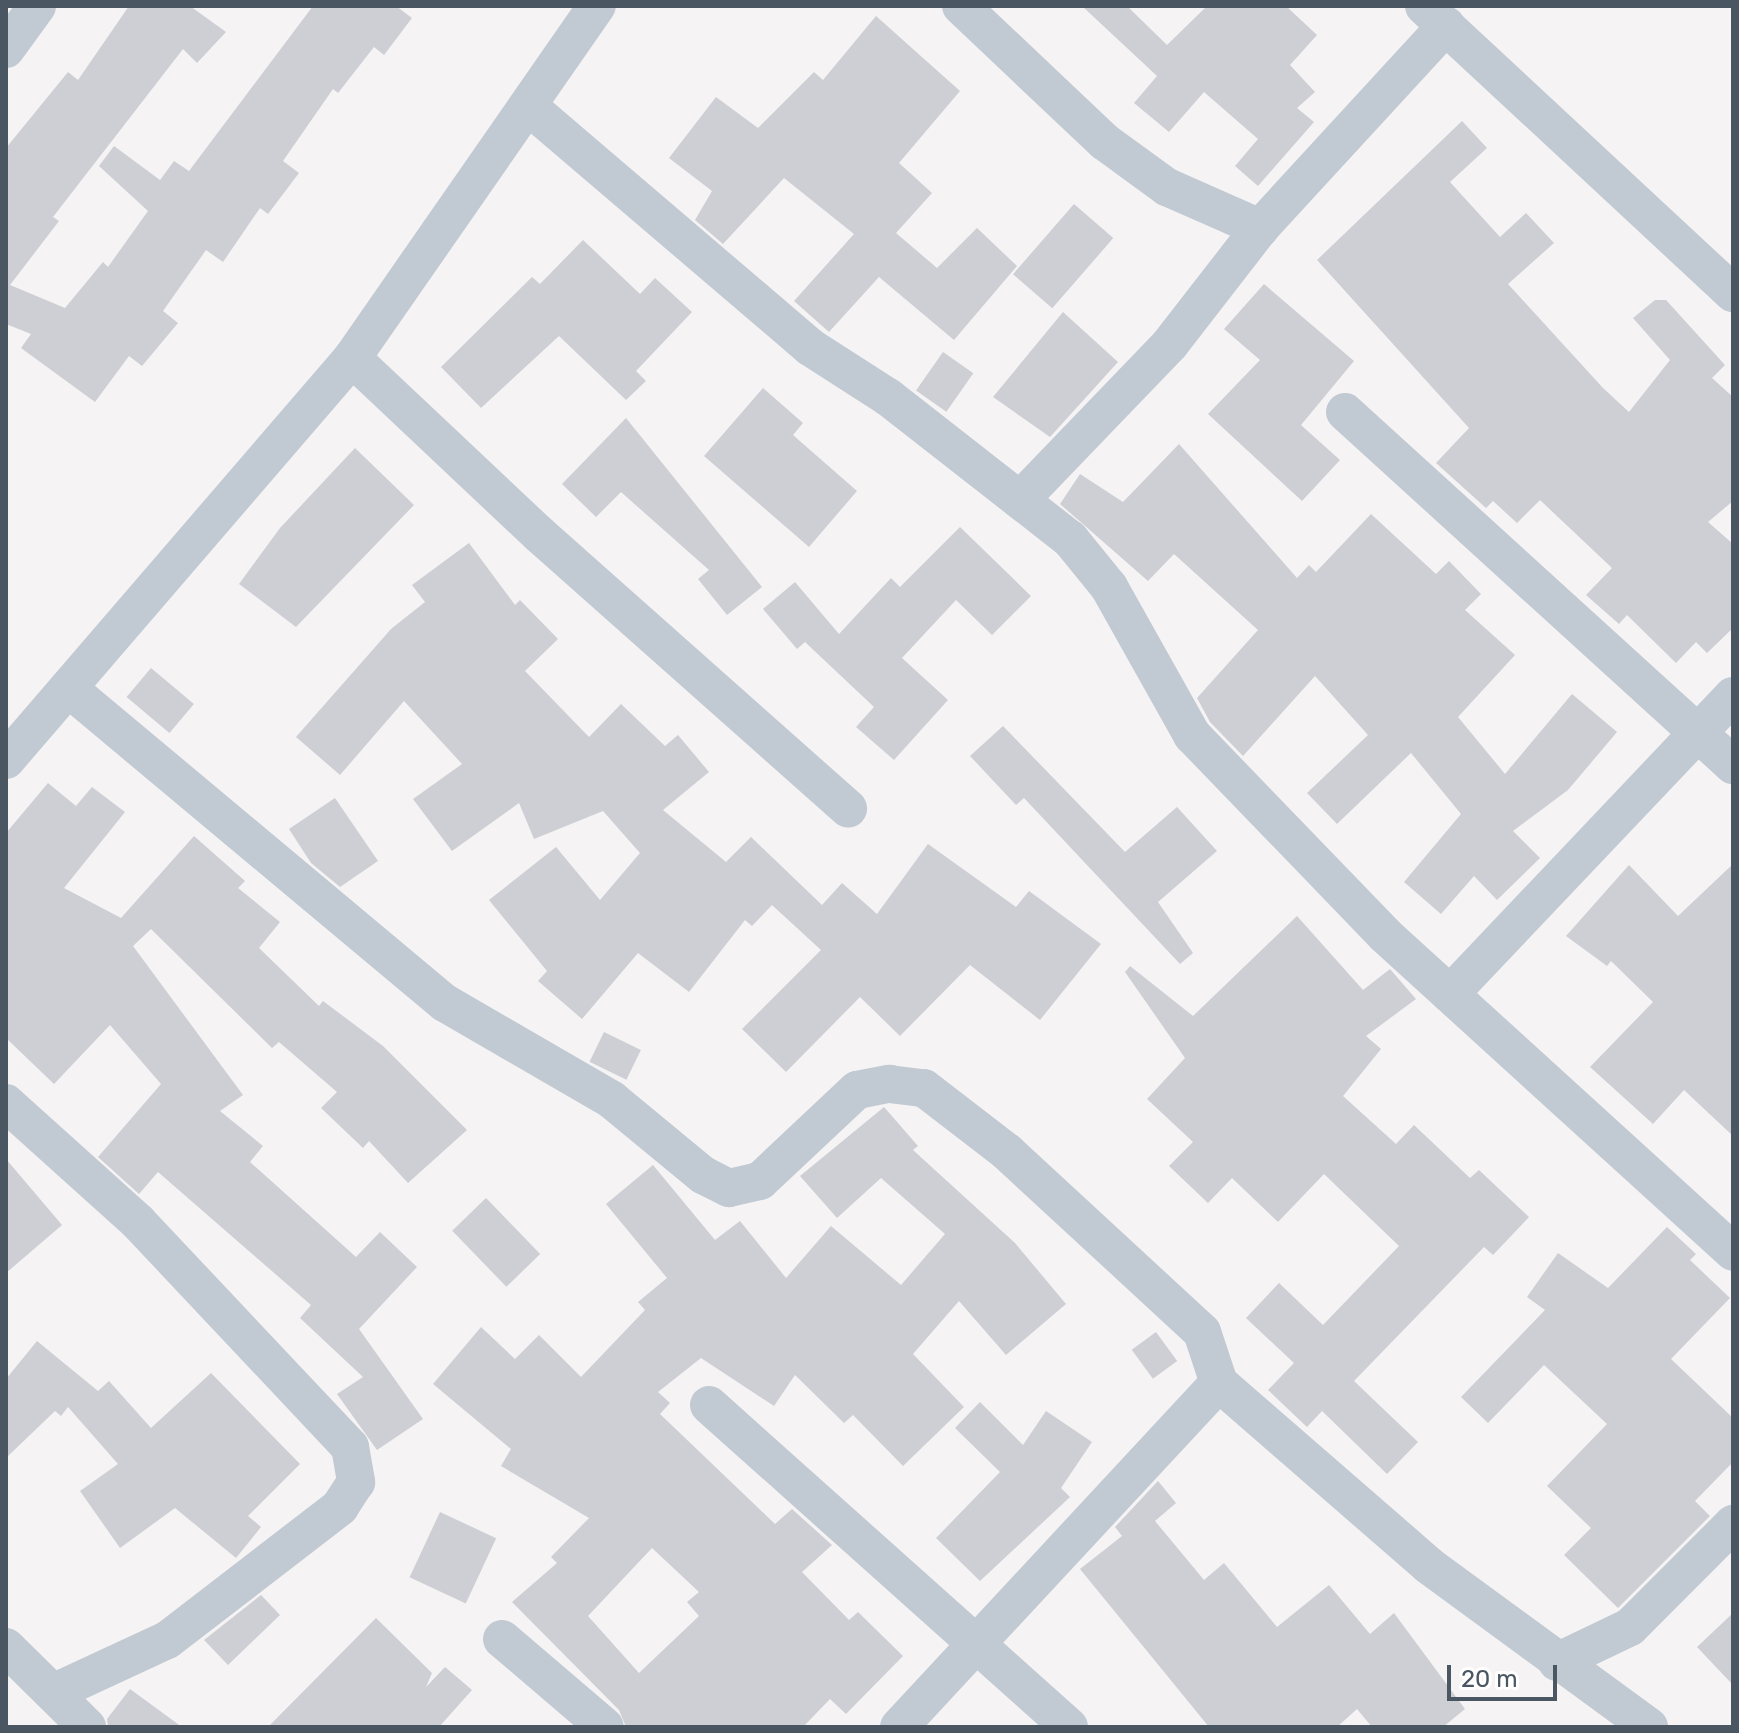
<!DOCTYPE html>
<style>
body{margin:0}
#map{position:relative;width:1739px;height:1733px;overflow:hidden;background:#f5f3f3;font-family:Rubik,sans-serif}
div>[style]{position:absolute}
.building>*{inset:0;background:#cdcfd5;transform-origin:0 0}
.minor>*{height:38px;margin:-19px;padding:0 19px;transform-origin:19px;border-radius:19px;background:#c1cad2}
span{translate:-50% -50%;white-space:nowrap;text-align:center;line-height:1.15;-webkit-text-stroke:6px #fff;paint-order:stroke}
.frame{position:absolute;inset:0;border:8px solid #4a5661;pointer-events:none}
.scale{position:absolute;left:1447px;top:1665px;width:110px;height:36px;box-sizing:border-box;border:4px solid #4a5661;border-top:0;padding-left:10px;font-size:24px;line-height:28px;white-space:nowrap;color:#4a5661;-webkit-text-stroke:6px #fff;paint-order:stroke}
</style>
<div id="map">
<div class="building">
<i style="clip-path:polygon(129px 6px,190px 6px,226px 32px,197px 63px,183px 49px,53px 217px,59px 221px,10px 285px,65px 308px,103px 262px,108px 267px,148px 211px,99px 166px,114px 146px,160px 180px,174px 161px,189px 171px,313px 6px,396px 6px,412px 18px,384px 55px,374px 47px,338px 93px,333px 89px,283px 161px,299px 173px,268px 214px,260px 208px,223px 262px,206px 250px,163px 311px,178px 323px,142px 366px,129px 356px,95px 402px,21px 348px,31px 334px,6px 324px,6px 148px,68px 72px,78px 80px)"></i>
<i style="clip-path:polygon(1082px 6px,1127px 6px,1167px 45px,1207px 6px,1286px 6px,1317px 35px,1290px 65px,1315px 92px,1297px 108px,1314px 122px,1258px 186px,1235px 166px,1258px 139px,1204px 92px,1169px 132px,1134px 103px,1157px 76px)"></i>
<i style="clip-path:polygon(876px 16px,960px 91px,899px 163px,932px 193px,896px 233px,937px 268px,977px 228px,1017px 266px,954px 340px,879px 277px,829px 332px,794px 301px,854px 234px,784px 178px,723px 244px,695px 220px,712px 191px,669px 158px,716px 97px,758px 128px,814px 72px,823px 80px)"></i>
<i style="clip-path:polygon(1462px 121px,1487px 148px,1450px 182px,1500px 237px,1526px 213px,1554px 243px,1508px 284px,1603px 388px,1629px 412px,1670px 360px,1633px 318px,1655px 300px,1666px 300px,1725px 365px,1712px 378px,1733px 397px,1733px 501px,1708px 522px,1733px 544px,1733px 628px,1707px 653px,1696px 642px,1676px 663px,1627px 615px,1619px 624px,1586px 595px,1612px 568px,1540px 500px,1517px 523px,1493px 501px,1486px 508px,1436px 463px,1469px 428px,1317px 260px)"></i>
<i style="left:1074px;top:204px;width:52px;height:93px;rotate:41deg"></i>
<i style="clip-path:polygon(583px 240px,640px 294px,655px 278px,692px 312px,636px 371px,646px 381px,626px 400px,559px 336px,481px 408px,441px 367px,532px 277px,540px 284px)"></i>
<i style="clip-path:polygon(1264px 284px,1354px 361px,1301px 425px,1340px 460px,1302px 501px,1208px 414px,1260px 360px,1224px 329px)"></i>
<i style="clip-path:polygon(1063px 312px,1118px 362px,1050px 437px,993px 397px)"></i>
<i style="left:943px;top:352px;width:37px;height:47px;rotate:35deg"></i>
<i style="clip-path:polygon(763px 388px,803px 423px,793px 435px,857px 491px,809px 547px,704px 456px)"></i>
<i style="clip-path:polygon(626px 418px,762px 587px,727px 615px,698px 579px,709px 570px,621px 492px,596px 517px,562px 484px)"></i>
<i style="clip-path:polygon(1179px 444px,1297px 578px,1309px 565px,1316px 572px,1371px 514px,1436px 574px,1449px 561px,1481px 594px,1465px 610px,1515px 655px,1458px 717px,1505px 774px,1572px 694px,1617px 732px,1568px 790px,1513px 831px,1540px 858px,1497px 900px,1474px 876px,1441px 914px,1404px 882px,1461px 814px,1411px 753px,1337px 824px,1307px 793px,1368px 735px,1315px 676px,1243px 756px,1210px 722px,1197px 698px,1258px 630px,1174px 554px,1148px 581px,1060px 504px,1080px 474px,1123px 502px)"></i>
<i style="clip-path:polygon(355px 448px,414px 505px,296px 627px,239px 584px,280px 528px)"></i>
<i style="clip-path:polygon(960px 527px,1031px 596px,992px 635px,956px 600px,902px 658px,948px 700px,894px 760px,856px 727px,874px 707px,805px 642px,797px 649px,763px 609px,795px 582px,839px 634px,891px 578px,900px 587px)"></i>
<i style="clip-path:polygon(469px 543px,515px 605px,520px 600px,558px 639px,525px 671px,589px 737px,621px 704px,665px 746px,678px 735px,709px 772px,663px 810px,726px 862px,751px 837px,822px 905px,842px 883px,877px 914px,928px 844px,1016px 907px,1029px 891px,1101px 944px,1040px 1020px,970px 965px,900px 1036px,860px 997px,786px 1072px,742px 1029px,821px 950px,772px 905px,752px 926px,745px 920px,689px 992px,638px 953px,582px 1019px,538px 981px,547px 971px,489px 900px,556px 847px,600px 900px,640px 853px,603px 811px,534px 839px,519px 803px,452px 851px,413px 799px,462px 764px,404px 701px,340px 775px,296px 737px,391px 629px,425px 602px,412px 585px)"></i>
<i style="left:151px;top:668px;width:56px;height:38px;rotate:40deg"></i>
<i style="clip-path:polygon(1003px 726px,1125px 852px,1177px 807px,1217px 851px,1158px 902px,1193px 953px,1180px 964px,1024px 798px,1016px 805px,970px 756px)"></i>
<i style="clip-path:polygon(48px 783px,76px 806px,92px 787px,125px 812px,64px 888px,121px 918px,194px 836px,245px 881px,238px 888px,280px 922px,259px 948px,319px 1006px,323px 1001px,383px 1046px,467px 1130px,408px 1183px,369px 1141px,363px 1148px,321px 1108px,337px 1092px,279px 1042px,272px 1048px,151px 929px,133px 946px,243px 1095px,220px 1111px,263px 1146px,250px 1162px,356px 1257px,380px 1232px,417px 1267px,359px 1329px,423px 1419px,377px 1450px,337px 1394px,363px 1377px,300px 1318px,311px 1305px,158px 1172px,139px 1194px,98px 1157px,161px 1084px,110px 1025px,54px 1084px,6px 1038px,6px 833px)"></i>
<i style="clip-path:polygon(335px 798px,378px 861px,340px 887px,311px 863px,289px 829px)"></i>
<i style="clip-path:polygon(1733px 864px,1733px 1136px,1684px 1090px,1653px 1124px,1590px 1067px,1653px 1002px,1611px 961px,1607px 966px,1566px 936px,1629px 865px,1678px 916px)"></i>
<i style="clip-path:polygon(1297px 916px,1363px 990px,1390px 969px,1416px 999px,1366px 1036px,1381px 1049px,1343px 1096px,1396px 1144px,1414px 1125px,1470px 1178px,1479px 1170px,1529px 1217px,1493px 1255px,1484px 1247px,1354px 1381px,1418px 1442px,1387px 1474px,1322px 1411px,1307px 1427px,1268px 1390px,1294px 1363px,1246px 1318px,1279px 1283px,1323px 1325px,1399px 1246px,1324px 1174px,1278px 1222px,1232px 1178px,1208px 1203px,1169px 1166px,1193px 1142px,1147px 1099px,1185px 1058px,1125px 972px,1130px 966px,1193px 1016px)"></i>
<i style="left:604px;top:1032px;width:41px;height:33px;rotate:26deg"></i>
<i style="clip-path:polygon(evenodd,884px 1107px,918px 1146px,913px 1150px,1015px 1243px,1066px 1304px,1006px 1355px,959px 1301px,913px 1354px,964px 1407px,903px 1466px,853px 1415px,844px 1423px,795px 1375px,774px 1406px,701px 1358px,658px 1392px,670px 1403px,660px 1414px,775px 1524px,792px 1509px,832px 1545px,802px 1572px,849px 1620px,858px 1612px,903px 1656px,846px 1714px,830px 1699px,803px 1727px,626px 1727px,619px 1710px,512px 1602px,557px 1563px,551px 1557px,589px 1518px,501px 1466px,511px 1449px,433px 1384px,481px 1327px,515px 1359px,539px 1335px,581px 1377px,645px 1310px,638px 1302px,667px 1278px,606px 1204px,653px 1165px,715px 1240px,740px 1221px,786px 1278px,831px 1226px,901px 1285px,945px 1234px,881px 1178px,837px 1218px,800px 1176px,884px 1107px,652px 1548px,699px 1592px,687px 1602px,699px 1616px,639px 1673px,588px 1616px,652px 1548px)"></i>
<i style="clip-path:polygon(6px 1159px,62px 1225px,6px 1273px)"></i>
<i style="left:486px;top:1198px;width:78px;height:47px;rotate:46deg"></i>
<i style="clip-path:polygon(1667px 1227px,1696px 1254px,1690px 1260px,1730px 1298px,1671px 1359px,1733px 1418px,1733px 1462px,1695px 1501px,1710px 1516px,1618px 1608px,1564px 1555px,1591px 1528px,1547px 1486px,1607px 1424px,1544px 1365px,1488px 1423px,1461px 1397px,1545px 1310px,1527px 1297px,1558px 1253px,1608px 1288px)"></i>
<i style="left:1156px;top:1332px;width:36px;height:30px;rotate:54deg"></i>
<i style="clip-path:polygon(37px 1341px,98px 1391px,109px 1381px,151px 1428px,211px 1373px,300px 1464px,248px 1516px,261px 1527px,236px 1558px,175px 1508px,120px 1548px,80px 1491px,118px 1464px,68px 1407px,61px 1416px,55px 1411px,6px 1458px,6px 1379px)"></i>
<i style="clip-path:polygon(980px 1402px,1023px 1445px,1046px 1411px,1092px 1442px,1061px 1488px,1070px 1497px,980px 1581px,936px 1538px,1000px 1472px,955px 1428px)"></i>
<i style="clip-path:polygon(1158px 1481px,1176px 1503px,1155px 1521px,1204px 1580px,1224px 1563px,1277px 1627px,1329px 1585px,1370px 1634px,1394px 1613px,1465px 1709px,1443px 1727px,1372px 1727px,1357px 1709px,1337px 1727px,1209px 1727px,1080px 1569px,1122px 1536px,1115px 1527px)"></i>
<i style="left:440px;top:1512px;width:62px;height:72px;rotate:25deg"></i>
<i style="clip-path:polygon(261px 1595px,280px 1615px,228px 1665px,204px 1640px)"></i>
<i style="clip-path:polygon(1733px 1613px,1733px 1685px,1697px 1647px)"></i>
<i style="clip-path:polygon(376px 1618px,432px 1673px,426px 1687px,445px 1667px,472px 1690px,439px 1727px,268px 1727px)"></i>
<i style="clip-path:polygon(130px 1689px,182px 1727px,108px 1727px,107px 1719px)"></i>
</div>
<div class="minor">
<i style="left:961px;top:6px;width:198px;rotate:43.4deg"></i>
<i style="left:1105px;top:142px;width:77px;rotate:36deg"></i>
<i style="left:1167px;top:187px;width:102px;rotate:23.8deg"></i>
<i style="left:1424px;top:6px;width:422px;rotate:42.9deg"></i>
<i style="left:6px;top:49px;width:53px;rotate:-54.2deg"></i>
<i style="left:528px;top:106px;width:371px;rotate:40.5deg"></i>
<i style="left:810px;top:347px;width:93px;rotate:32.7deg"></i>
<i style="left:888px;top:397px;width:231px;rotate:38deg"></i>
<i style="left:1070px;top:539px;width:62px;rotate:50.9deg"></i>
<i style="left:1109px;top:587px;width:170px;rotate:60.7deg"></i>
<i style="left:1192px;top:735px;width:278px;rotate:46deg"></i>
<i style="left:1385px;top:935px;width:471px;rotate:42.3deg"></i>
<i style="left:352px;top:358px;width:258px;rotate:43.3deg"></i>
<i style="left:540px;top:535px;width:412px;rotate:41.6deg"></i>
<i style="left:1345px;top:412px;width:525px;rotate:42.3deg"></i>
<i style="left:1020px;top:500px;width:216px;rotate:-46.1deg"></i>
<i style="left:1170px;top:344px;width:147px;rotate:-52.2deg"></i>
<i style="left:1260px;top:228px;width:275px;rotate:-47.4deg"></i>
<i style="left:68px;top:688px;width:491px;rotate:39.9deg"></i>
<i style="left:445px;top:1003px;width:193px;rotate:30.1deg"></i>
<i style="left:612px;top:1100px;width:118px;rotate:39.5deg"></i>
<i style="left:703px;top:1175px;width:29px;rotate:27deg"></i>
<i style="left:729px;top:1188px;width:32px;rotate:-13deg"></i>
<i style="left:760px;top:1181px;width:133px;rotate:-43.2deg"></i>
<i style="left:857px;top:1090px;width:33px;rotate:-11deg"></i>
<i style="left:889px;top:1084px;width:35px;rotate:7deg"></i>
<i style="left:924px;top:1088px;width:105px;rotate:37.6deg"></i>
<i style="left:1007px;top:1152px;width:265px;rotate:42.7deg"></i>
<i style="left:1202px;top:1332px;width:54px;rotate:71.6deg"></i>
<i style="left:1219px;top:1383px;width:277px;rotate:41deg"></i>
<i style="left:1428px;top:1565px;width:274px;rotate:36.2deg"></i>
<i style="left:6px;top:760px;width:530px;rotate:-49.28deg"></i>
<i style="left:352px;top:358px;width:429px;rotate:-55.2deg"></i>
<i style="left:1450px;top:994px;width:411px;rotate:-46.5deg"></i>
<i style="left:6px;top:1103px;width:178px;rotate:42deg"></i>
<i style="left:138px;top:1222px;width:309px;rotate:46.7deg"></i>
<i style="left:350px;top:1447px;width:36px;rotate:80deg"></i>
<i style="left:356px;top:1482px;width:30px;rotate:123deg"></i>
<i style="left:340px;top:1507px;width:218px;rotate:142.4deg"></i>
<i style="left:167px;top:1640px;width:123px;rotate:155.1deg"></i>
<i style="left:709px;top:1405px;width:483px;rotate:41.8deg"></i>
<i style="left:502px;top:1639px;width:135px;rotate:40.5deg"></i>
<i style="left:6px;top:1647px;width:114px;rotate:44.6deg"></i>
<i style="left:1557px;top:1662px;width:81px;rotate:-25.6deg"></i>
<i style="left:1630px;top:1627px;width:146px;rotate:-45deg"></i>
<i style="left:899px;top:1727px;width:470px;rotate:-47.1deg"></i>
</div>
<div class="frame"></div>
<div class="scale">20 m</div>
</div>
